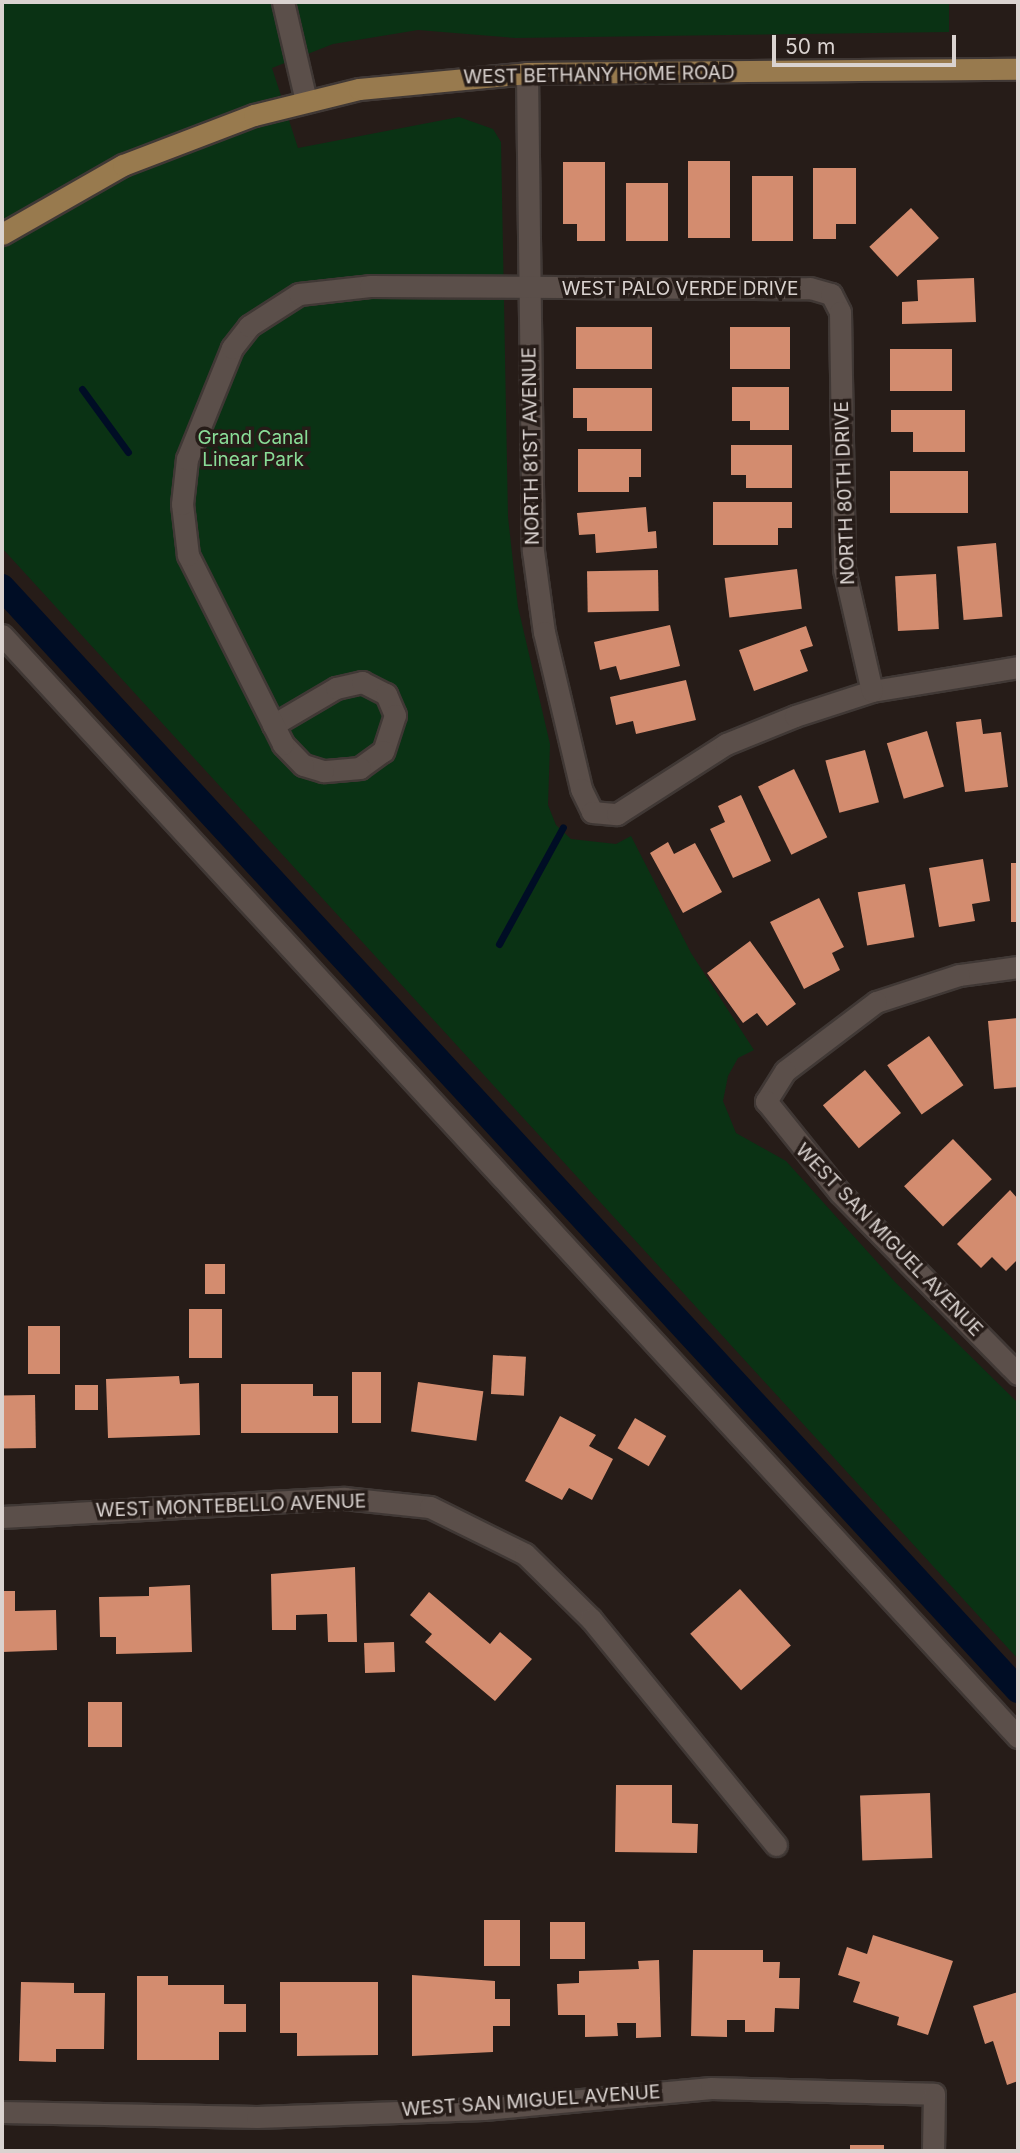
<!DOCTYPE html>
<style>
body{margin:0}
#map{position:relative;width:1020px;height:2153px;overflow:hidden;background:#261c18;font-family:Inter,sans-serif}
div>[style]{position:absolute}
.green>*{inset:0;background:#0a3214}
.stream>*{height:7px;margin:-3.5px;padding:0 3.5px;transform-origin:3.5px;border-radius:3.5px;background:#000d25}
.canal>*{height:26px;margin:-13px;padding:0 13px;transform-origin:13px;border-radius:13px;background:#000d25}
.building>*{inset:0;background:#d38c6f;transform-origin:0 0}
.roads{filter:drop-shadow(2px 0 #403835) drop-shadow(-2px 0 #403835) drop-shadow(0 2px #403835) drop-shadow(0 -2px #403835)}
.minor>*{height:21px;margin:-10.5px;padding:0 10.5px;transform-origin:10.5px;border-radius:10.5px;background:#5b4f4a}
.major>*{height:21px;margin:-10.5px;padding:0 10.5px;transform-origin:10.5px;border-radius:10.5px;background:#987a4e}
span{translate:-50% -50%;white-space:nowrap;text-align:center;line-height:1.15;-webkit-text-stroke:7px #261c18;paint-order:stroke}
.street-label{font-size:19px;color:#dad3d0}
.park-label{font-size:19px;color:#89dc97}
.frame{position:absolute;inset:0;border:4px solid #dad3d0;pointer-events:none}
.scale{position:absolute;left:772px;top:35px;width:184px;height:32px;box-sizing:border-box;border:4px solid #dad3d0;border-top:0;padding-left:9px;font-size:21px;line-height:24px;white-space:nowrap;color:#dad3d0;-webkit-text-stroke:5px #261c18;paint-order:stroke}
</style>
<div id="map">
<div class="green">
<i style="clip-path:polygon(2px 2px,949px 2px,949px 32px,515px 38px,418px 30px,333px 44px,272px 68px,298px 148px,459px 117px,493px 129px,501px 142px,508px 517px,518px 607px,550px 744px,548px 805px,556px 825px,571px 839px,616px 844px,631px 836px,691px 953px,754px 1050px,738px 1058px,728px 1076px,723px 1101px,736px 1133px,786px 1161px,895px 1282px,1018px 1403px,1018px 1659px,2px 548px)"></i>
</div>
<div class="stream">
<i style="left:82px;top:389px;width:78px;rotate:53.9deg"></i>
<i style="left:499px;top:944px;width:133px;rotate:-61.3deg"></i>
</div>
<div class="canal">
<i style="left:2px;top:587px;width:1500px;rotate:47.35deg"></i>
</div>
<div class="building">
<i style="left:688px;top:161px;width:42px;height:77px"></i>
<i style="clip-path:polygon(563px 162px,605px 162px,605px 241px,577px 241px,577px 224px,563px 224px)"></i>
<i style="clip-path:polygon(813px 168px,856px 168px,856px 224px,836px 224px,836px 239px,813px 239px)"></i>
<i style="left:752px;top:176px;width:41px;height:65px"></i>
<i style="left:626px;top:183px;width:42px;height:58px"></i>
<i style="left:911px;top:208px;width:41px;height:57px;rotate:47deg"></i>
<i style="clip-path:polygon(974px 278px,976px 322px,902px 324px,902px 302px,918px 301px,917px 280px)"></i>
<i style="left:652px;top:327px;width:42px;height:76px;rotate:90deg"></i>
<i style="left:730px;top:327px;width:60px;height:42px"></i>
<i style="left:890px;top:349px;width:62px;height:42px"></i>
<i style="clip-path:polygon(732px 387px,789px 387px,789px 430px,750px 430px,750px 421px,732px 421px)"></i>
<i style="clip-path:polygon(573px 388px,652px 388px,652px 431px,587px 431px,587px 418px,573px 418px)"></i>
<i style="clip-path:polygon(891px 410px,965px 410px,965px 452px,913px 452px,913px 432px,891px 432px)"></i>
<i style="clip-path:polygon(731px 445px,792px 445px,792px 488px,746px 488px,746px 475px,731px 475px)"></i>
<i style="clip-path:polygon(578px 449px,641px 449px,641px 477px,629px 477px,629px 492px,578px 492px)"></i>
<i style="left:890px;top:471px;width:78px;height:42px"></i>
<i style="clip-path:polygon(713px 502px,792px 502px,792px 528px,778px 528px,778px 545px,713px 545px)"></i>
<i style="clip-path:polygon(646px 507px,648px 532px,656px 531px,657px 548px,596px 553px,595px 534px,579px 535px,577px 513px)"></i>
<i style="left:996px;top:543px;width:74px;height:39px;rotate:85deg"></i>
<i style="left:797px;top:569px;width:40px;height:73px;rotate:83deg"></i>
<i style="left:658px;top:570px;width:41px;height:71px;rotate:89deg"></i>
<i style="left:936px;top:574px;width:55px;height:41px;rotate:87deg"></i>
<i style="clip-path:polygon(670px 625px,680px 666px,620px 680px,616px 666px,600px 670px,594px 642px)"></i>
<i style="clip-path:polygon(806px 626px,813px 646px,800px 650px,808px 671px,754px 691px,739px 650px)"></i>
<i style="clip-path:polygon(686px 680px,696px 720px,636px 734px,633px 721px,616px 725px,610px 697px)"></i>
<i style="clip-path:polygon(981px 719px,983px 734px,1001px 732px,1008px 787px,965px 792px,956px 722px)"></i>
<i style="left:927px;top:731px;width:58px;height:42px;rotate:73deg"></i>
<i style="left:865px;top:750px;width:54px;height:41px;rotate:75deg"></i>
<i style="left:794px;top:769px;width:76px;height:40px;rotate:64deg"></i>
<i style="clip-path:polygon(741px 795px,771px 861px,733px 878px,710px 829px,725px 822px,718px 806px)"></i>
<i style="clip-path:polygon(668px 842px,674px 854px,695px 843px,722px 892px,683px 913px,650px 853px)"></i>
<i style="clip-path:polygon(983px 859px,990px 901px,972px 904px,975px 921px,939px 927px,929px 868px)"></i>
<i style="left:1011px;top:863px;width:7px;height:59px"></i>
<i style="left:905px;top:884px;width:54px;height:48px;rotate:80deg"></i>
<i style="clip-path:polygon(819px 898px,844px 947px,832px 953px,840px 970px,804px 989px,770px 922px)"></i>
<i style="clip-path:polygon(750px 941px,796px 1004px,767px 1026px,757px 1013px,743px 1023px,707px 973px)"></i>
<i style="clip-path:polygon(1018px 1018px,1018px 1087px,994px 1089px,988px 1021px)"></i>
<i style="left:929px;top:1036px;width:60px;height:51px;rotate:55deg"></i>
<i style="left:865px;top:1070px;width:56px;height:55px;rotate:50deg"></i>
<i style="left:953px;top:1139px;width:56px;height:68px;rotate:46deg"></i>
<i style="clip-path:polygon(1010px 1190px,1018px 1199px,1018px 1259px,1006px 1271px,992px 1257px,981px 1268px,957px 1244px)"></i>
<i style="left:205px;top:1264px;width:20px;height:30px"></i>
<i style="left:189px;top:1309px;width:33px;height:49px"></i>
<i style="left:28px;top:1326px;width:32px;height:48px"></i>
<i style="left:493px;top:1355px;width:33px;height:39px;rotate:3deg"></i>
<i style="left:352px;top:1372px;width:29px;height:51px"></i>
<i style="clip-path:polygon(179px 1376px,180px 1384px,199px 1383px,200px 1435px,108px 1438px,106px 1379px)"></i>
<i style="left:418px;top:1382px;width:66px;height:50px;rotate:8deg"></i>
<i style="clip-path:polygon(241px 1384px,313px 1384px,313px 1396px,338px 1396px,338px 1433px,241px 1433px)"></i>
<i style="left:75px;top:1385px;width:23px;height:25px"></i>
<i style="left:35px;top:1395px;width:53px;height:33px;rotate:89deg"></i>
<i style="clip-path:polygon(560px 1416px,596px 1435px,589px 1446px,613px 1459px,592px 1500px,569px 1488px,562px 1500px,525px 1481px)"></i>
<i style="left:635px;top:1418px;width:36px;height:35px;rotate:30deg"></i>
<i style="clip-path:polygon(355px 1567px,357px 1642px,328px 1642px,327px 1614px,296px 1615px,296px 1630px,272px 1630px,271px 1574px)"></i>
<i style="clip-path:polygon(190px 1585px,192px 1652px,116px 1654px,116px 1637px,100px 1637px,99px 1597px,149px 1596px,149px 1587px)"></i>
<i style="left:740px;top:1589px;width:76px;height:67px;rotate:48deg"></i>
<i style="clip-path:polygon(2px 1591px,15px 1591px,15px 1611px,56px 1610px,57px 1650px,2px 1652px)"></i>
<i style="clip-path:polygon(429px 1592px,490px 1644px,500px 1632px,532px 1659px,495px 1701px,425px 1642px,432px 1634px,410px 1615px)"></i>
<i style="left:394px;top:1642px;width:30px;height:30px;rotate:88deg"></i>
<i style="left:88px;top:1702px;width:34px;height:45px"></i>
<i style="clip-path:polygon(616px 1785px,672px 1785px,672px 1823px,698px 1824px,697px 1853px,615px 1852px)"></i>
<i style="left:930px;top:1793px;width:65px;height:70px;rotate:88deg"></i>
<i style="left:484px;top:1920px;width:36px;height:46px"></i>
<i style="left:550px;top:1922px;width:35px;height:37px"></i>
<i style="clip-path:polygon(873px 1935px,953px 1961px,928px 2035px,897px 2025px,899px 2017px,853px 2002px,860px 1982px,838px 1975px,847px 1947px,867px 1954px)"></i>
<i style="clip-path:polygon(693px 1950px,763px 1950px,763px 1962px,780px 1962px,779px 1978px,800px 1978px,799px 2009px,775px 2008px,774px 2032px,745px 2032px,745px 2020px,727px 2020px,727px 2037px,691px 2036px)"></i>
<i style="clip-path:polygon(659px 1960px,661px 2037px,636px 2038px,636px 2023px,617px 2023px,618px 2036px,585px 2037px,585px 2015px,558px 2015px,557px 1984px,579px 1983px,579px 1971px,639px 1969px,638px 1961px)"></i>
<i style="clip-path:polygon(412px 1975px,495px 1981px,495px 1999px,510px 1999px,510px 2026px,493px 2026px,493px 2052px,412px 2056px)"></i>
<i style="clip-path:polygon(137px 1976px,168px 1976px,168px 1985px,224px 1985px,224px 2004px,246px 2004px,246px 2032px,219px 2032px,219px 2060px,137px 2060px)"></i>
<i style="clip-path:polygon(21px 1982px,74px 1983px,74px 1993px,105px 1993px,104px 2049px,56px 2049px,56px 2062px,19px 2061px)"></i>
<i style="clip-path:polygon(280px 1982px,378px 1982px,378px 2055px,297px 2056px,297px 2033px,280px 2033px)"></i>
<i style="clip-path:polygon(1018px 1992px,1018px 2081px,1007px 2085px,993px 2041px,985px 2044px,973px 2006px)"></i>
<i style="left:850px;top:2145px;width:34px;height:6px"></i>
</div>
<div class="roads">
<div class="minor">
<i style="left:283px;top:2px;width:102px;rotate:76.9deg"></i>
<i style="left:527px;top:73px;width:478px;rotate:89.3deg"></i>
<i style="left:533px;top:551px;width:82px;rotate:82.3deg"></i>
<i style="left:544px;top:632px;width:161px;rotate:76.7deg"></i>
<i style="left:581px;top:789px;width:25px;rotate:64deg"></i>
<i style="left:592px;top:812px;width:25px;rotate:5deg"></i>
<i style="left:617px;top:814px;width:130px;rotate:-32.7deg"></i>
<i style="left:726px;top:744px;width:74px;rotate:-22.1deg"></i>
<i style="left:795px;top:716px;width:81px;rotate:-18deg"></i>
<i style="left:872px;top:691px;width:148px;rotate:-9.3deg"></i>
<i style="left:2px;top:635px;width:1499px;rotate:47.33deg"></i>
<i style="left:273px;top:725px;width:73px;rotate:-30.4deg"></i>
<i style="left:336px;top:688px;width:27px;rotate:-13deg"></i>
<i style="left:362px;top:682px;width:27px;rotate:27deg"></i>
<i style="left:386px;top:694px;width:23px;rotate:67deg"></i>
<i style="left:395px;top:715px;width:38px;rotate:108deg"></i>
<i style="left:383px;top:751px;width:29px;rotate:144deg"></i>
<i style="left:360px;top:768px;width:37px;rotate:175deg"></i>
<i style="left:323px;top:771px;width:21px;rotate:-163deg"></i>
<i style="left:303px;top:765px;width:29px;rotate:-134deg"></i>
<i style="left:283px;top:744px;width:212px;rotate:-116.7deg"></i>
<i style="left:188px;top:555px;width:51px;rotate:-96.7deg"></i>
<i style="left:182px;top:504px;width:45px;rotate:-83.7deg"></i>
<i style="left:187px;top:459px;width:120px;rotate:-67.9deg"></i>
<i style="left:232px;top:348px;width:28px;rotate:-52deg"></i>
<i style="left:249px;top:326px;width:59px;rotate:-32.6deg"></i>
<i style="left:299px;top:294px;width:71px;rotate:-6.4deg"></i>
<i style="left:370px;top:286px;width:440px;rotate:0.3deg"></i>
<i style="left:810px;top:288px;width:22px;rotate:16deg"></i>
<i style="left:831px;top:294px;width:20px;rotate:63deg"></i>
<i style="left:840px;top:312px;width:257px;rotate:89.1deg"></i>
<i style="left:844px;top:569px;width:125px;rotate:77.1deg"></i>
<i style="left:1018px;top:967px;width:60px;rotate:172.3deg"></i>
<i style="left:959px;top:975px;width:87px;rotate:162deg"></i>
<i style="left:876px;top:1002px;width:114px;rotate:142.8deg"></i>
<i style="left:785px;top:1071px;width:36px;rotate:122deg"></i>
<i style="left:766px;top:1101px;width:118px;rotate:51.2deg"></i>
<i style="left:840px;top:1193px;width:254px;rotate:45.5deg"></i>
<i style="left:2px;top:1517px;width:343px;rotate:-3.2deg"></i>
<i style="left:344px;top:1498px;width:86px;rotate:6deg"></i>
<i style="left:430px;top:1507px;width:106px;rotate:26.3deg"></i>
<i style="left:525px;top:1554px;width:93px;rotate:44.6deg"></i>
<i style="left:591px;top:1619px;width:292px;rotate:50.7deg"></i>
<i style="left:2px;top:2112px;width:255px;rotate:1.1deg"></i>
<i style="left:257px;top:2117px;width:227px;rotate:-2deg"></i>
<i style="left:484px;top:2109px;width:228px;rotate:-5.3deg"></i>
<i style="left:711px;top:2088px;width:223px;rotate:1.5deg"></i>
<i style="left:934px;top:2094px;width:57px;rotate:91deg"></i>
</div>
<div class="major">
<i style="left:2px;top:234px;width:139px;rotate:-29.7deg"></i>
<i style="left:123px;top:165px;width:140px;rotate:-20.9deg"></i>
<i style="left:254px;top:115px;width:108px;rotate:-13.9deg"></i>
<i style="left:359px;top:89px;width:169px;rotate:-5.4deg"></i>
<i style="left:527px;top:73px;width:491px;rotate:-0.5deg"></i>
</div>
</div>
<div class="street-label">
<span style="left:599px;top:75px;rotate:-1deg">WEST BETHANY HOME ROAD</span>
<span style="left:680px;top:289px">WEST PALO VERDE DRIVE</span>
<span style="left:531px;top:446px;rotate:-91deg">NORTH 81ST AVENUE</span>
<span style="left:845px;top:493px;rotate:-92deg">NORTH 80TH DRIVE</span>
<span style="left:889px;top:1240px;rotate:46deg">WEST SAN MIGUEL AVENUE</span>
<span style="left:231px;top:1506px;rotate:-2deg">WEST MONTEBELLO AVENUE</span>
<span style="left:531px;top:2101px;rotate:-4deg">WEST SAN MIGUEL AVENUE</span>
</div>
<div class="park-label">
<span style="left:253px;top:449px">Grand Canal<br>Linear Park</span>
</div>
<div class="frame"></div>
<div class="scale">50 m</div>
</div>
